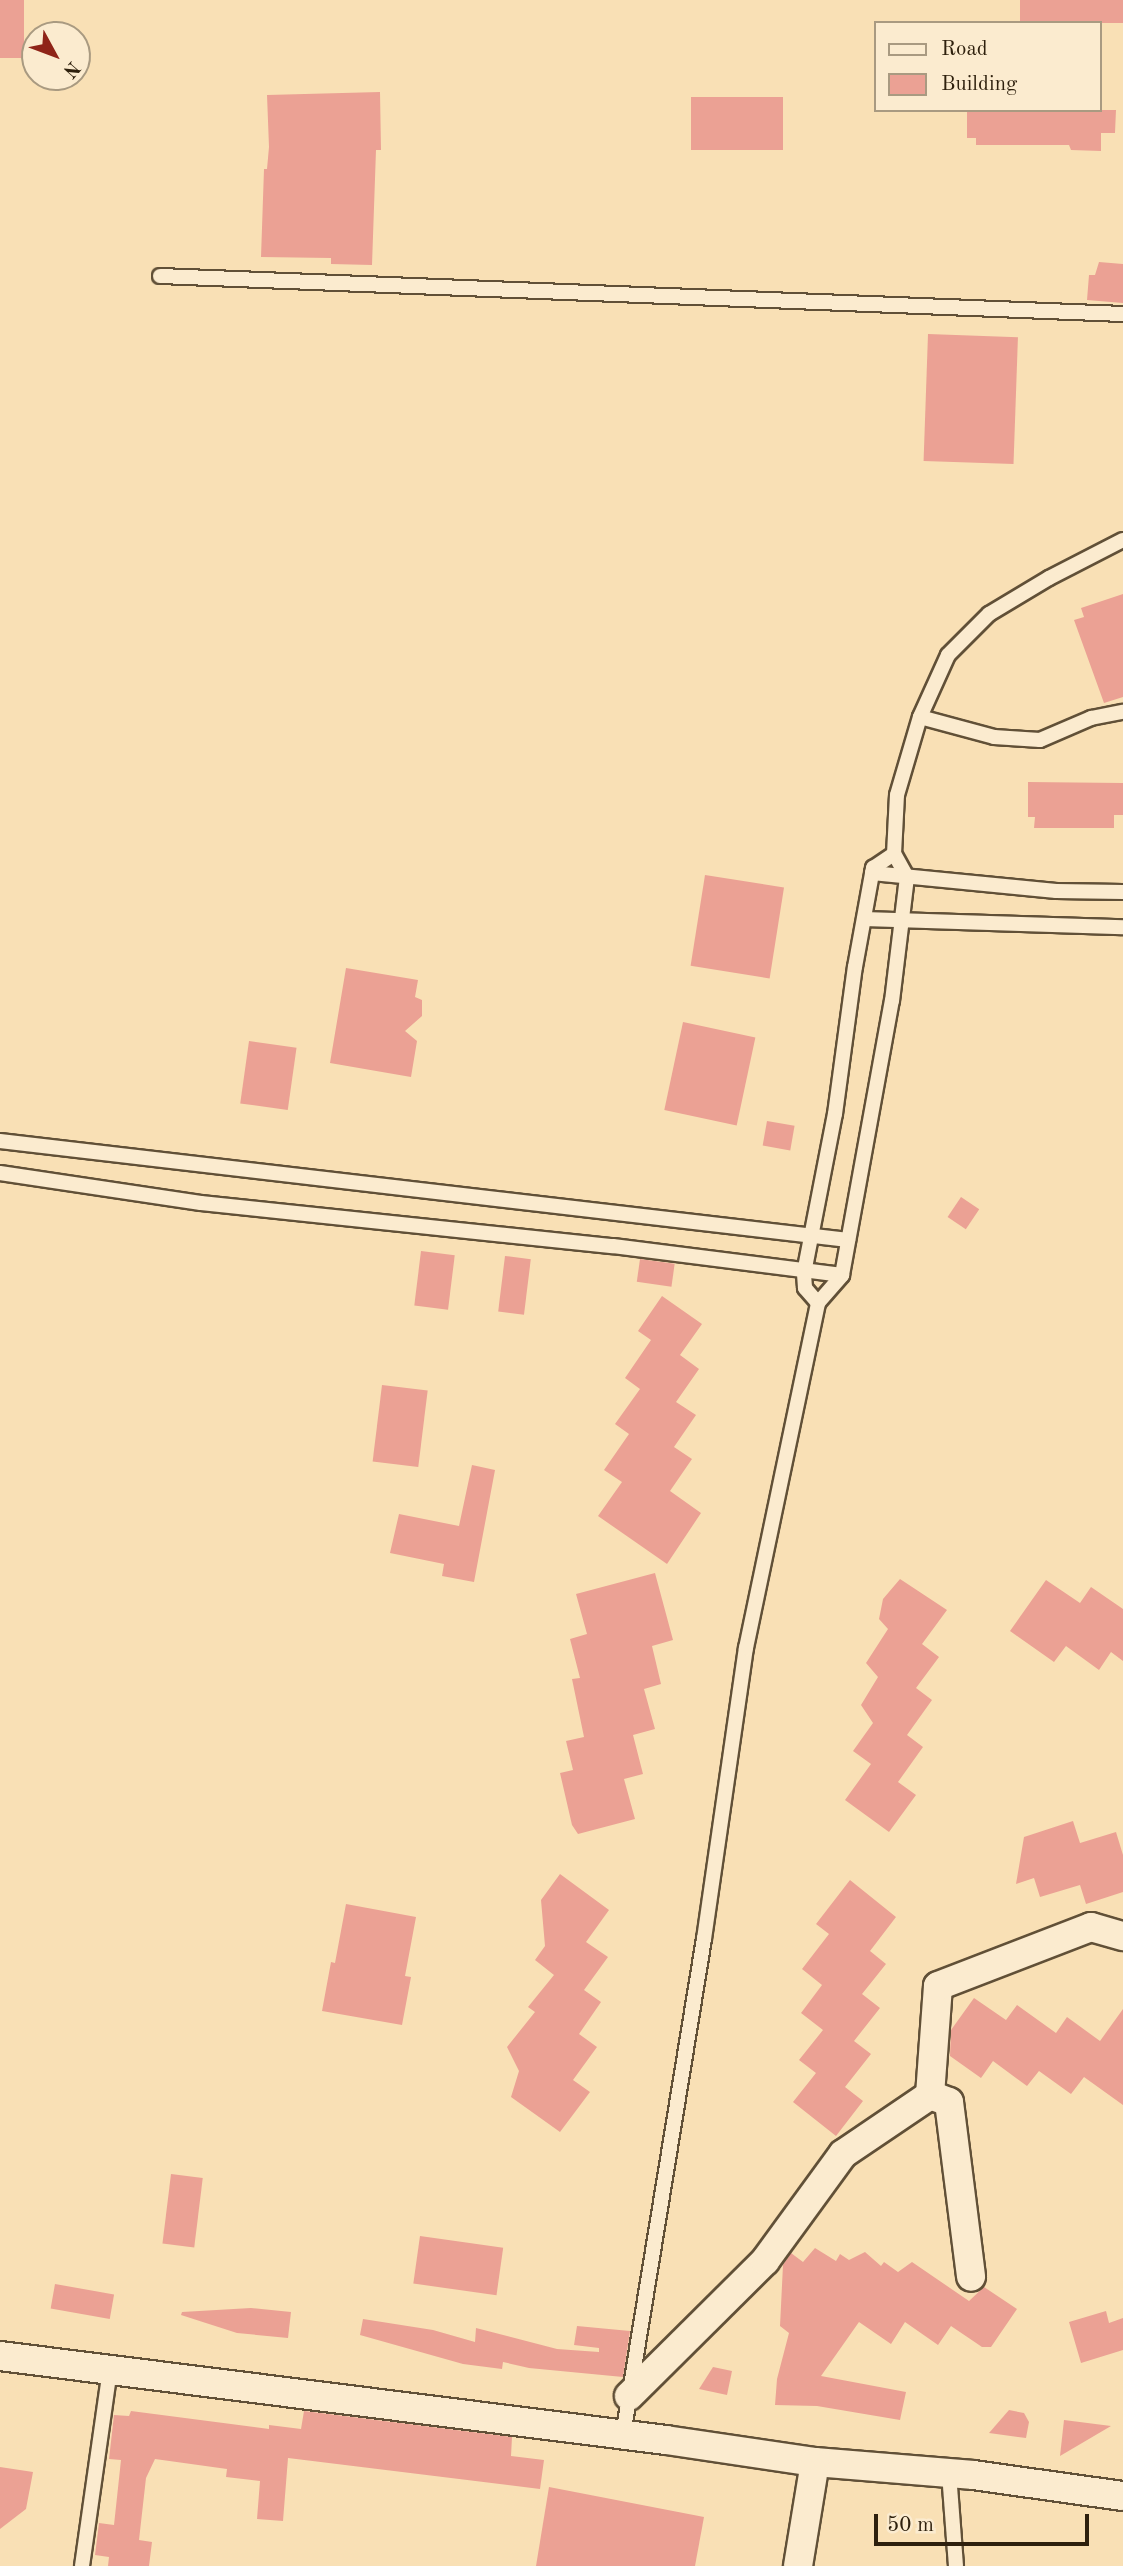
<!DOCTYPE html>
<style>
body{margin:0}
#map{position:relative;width:1123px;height:2566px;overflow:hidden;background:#f9e0b5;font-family:"Old Standard TT",serif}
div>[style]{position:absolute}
.building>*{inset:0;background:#eba194;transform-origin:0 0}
.roads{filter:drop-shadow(2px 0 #615037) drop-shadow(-2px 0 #615037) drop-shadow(0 2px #615037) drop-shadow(0 -2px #615037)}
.lane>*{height:14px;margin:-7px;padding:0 7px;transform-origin:7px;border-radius:7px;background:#fbebcf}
.street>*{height:28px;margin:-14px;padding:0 14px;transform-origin:14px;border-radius:14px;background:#fbebcf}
span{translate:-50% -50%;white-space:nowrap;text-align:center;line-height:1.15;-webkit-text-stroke:5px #fbebcf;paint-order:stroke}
.legend{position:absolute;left:874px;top:21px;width:228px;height:91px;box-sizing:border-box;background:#fbebcf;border:2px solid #a99a81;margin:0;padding:9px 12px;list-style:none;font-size:21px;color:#2e200d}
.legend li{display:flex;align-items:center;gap:14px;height:35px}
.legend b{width:35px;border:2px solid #a99a81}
.north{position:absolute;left:21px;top:21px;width:70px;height:70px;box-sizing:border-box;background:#fbebcf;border:2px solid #a99a81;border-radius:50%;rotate:131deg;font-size:19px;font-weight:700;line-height:28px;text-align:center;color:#2e200d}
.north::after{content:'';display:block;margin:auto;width:24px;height:32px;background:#8f2418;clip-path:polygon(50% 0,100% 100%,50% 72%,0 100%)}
.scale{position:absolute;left:874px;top:2514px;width:215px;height:32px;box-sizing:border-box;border:4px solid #2e200d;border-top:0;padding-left:9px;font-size:21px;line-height:24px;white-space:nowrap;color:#2e200d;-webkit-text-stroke:5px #fbebcf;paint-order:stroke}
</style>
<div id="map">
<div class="building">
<i style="left:0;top:0;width:24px;height:58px"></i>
<i style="left:1020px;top:0;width:103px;height:23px"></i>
<i style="clip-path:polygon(380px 92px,381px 150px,376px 150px,372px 265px,331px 264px,331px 258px,261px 257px,264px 169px,267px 169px,269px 147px,267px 95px)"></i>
<i style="left:783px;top:97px;width:53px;height:92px;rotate:90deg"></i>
<i style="clip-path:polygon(967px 110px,1116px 110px,1115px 133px,1101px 133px,1101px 151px,1071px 150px,1069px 145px,976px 145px,976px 138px,967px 138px)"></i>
<i style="clip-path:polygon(1099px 262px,1123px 264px,1123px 303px,1087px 300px,1089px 275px,1095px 275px)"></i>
<i style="left:928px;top:334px;width:90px;height:127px;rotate:2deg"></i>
<i style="clip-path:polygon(1123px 594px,1123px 697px,1104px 703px,1074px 620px,1084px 617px,1081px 608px)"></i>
<i style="clip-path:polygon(1028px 782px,1123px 783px,1123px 815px,1114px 815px,1114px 828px,1034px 828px,1035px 817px,1028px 817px)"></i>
<i style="left:705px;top:875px;width:80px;height:92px;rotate:9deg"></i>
<i style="clip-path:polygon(346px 968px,418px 980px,415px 997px,422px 1000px,422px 1016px,405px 1031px,417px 1041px,411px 1077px,330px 1063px)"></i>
<i style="left:683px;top:1022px;width:74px;height:90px;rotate:12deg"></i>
<i style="left:249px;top:1041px;width:48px;height:63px;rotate:8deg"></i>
<i style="left:767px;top:1121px;width:28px;height:25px;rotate:10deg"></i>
<i style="left:961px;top:1197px;width:22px;height:24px;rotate:34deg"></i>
<i style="left:421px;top:1251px;width:34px;height:55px;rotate:7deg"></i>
<i style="left:505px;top:1256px;width:26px;height:56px;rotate:7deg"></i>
<i style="left:640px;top:1259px;width:35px;height:23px;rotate:8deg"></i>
<i style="clip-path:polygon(662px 1296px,702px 1324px,680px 1355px,699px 1369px,676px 1402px,696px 1415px,674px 1447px,692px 1459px,670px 1491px,701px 1513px,667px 1564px,598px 1516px,622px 1482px,604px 1470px,629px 1434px,615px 1424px,640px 1389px,625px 1378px,651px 1340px,638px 1331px)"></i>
<i style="left:382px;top:1385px;width:46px;height:77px;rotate:7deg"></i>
<i style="clip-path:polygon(472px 1465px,495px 1470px,474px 1582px,442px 1576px,444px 1564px,390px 1553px,399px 1514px,459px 1526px)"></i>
<i style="clip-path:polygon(655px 1573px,673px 1640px,652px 1646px,661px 1684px,644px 1689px,655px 1729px,633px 1735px,643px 1774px,624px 1779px,635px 1819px,578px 1834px,572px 1825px,560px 1773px,573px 1770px,566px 1741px,584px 1737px,572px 1679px,580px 1678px,570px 1639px,587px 1634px,576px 1594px)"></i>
<i style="clip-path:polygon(900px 1579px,947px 1610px,922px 1644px,939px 1657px,916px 1688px,932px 1700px,907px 1735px,923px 1747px,898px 1782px,916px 1795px,889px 1832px,845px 1800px,871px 1764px,853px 1751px,873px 1723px,861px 1705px,878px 1677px,866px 1663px,888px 1629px,879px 1619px,883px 1599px)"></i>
<i style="clip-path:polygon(1046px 1580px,1080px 1603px,1091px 1587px,1123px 1609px,1123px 1661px,1111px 1652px,1099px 1670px,1066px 1646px,1054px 1662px,1010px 1631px)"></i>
<i style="clip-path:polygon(1073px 1821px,1080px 1843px,1116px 1832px,1123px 1855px,1123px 1892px,1086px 1904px,1080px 1885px,1040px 1897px,1034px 1878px,1016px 1884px,1024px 1837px)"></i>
<i style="clip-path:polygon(560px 1874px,609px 1910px,586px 1942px,608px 1957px,584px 1990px,601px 2002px,579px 2034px,597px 2047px,573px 2080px,590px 2092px,560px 2132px,511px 2097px,519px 2071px,507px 2047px,535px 2012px,528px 2007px,554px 1975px,535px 1960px,545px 1946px,541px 1900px)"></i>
<i style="clip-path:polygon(850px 1880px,896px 1917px,870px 1951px,886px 1964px,862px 1994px,880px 2008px,854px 2041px,871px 2054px,845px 2087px,863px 2101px,836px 2136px,793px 2102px,816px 2073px,799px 2060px,823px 2030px,801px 2013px,822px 1985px,802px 1969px,829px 1934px,816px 1924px)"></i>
<i style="clip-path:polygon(346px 1904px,416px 1917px,405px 1976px,411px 1977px,402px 2025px,322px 2011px,331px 1962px,335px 1963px)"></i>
<i style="clip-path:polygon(974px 1998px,1006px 2020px,1017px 2005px,1056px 2033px,1067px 2017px,1100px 2041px,1123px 2009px,1123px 2105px,1084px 2077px,1071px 2094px,1039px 2071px,1027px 2086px,993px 2061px,981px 2078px,950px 2056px,951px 2030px)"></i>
<i style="left:171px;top:2174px;width:32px;height:70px;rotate:7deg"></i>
<i style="left:420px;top:2236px;width:84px;height:48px;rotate:8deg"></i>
<i style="clip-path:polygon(815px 2248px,836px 2261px,840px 2254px,849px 2260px,865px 2252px,881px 2266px,884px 2262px,898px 2272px,912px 2262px,969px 2301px,984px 2287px,1017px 2309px,991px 2347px,982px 2347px,951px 2326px,938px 2345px,905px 2322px,891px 2344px,859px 2322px,821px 2376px,906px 2392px,900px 2420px,817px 2406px,775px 2405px,777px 2379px,789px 2333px,780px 2326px,783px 2265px,791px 2253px,803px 2262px)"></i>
<i style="left:55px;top:2284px;width:60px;height:25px;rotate:10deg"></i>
<i style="clip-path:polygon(251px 2308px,291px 2312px,288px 2338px,237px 2333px,181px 2315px,182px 2312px)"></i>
<i style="clip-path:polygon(1106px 2311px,1109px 2323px,1123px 2318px,1123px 2350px,1081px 2363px,1069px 2322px)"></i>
<i style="clip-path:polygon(363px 2319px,433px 2330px,475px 2342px,476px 2328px,557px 2349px,599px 2352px,599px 2348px,574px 2345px,577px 2326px,630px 2331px,623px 2377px,529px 2368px,503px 2362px,502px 2369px,463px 2364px,360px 2335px)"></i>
<i style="clip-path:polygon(713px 2367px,732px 2371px,727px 2395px,699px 2389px)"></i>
<i style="clip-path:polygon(1009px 2410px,1024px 2413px,1029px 2422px,1026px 2438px,989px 2433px)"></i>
<i style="clip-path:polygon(131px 2411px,269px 2429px,269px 2425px,301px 2429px,304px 2411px,512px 2437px,511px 2456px,544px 2460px,540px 2489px,288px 2458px,283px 2521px,257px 2519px,260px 2481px,226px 2477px,227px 2469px,155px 2459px,146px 2478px,139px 2540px,152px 2542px,149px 2566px,108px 2566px,109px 2557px,95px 2555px,99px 2523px,114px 2525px,121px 2460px,109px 2459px,114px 2415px,129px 2416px)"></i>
<i style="clip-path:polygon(1064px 2420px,1111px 2426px,1060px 2456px)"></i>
<i style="clip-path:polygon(0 2467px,33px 2472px,26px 2509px,0 2529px)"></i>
<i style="clip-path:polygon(549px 2487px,704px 2517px,695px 2566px,536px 2566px)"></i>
</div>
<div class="roads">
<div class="lane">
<i style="left:160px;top:276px;width:964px;rotate:2.26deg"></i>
<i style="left:920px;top:717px;width:77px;rotate:15.1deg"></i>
<i style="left:994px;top:737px;width:46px;rotate:3.7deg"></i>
<i style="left:1040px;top:740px;width:56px;rotate:-23.3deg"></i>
<i style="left:1091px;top:718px;width:33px;rotate:-11deg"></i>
<i style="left:872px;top:873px;width:185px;rotate:5.6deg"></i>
<i style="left:1056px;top:891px;width:67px;rotate:0.9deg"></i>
<i style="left:864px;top:919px;width:259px;rotate:1.8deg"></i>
<i style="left:0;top:1141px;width:854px;rotate:6.66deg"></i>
<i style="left:0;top:1173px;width:203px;rotate:8.5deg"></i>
<i style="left:201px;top:1203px;width:414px;rotate:6deg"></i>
<i style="left:613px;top:1246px;width:231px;rotate:7.2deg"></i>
<i style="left:818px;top:1303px;width:20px;rotate:-131deg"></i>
<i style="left:805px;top:1288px;width:15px;rotate:-94deg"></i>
<i style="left:804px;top:1273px;width:162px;rotate:-79deg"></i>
<i style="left:835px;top:1114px;width:148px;rotate:-82.3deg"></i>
<i style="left:855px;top:967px;width:101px;rotate:-79.7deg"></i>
<i style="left:873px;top:868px;width:25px;rotate:-34deg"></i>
<i style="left:623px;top:2435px;width:503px;rotate:-80.73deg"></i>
<i style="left:704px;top:1939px;width:294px;rotate:-81.8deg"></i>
<i style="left:746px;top:1648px;width:352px;rotate:-78.2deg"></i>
<i style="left:818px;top:1303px;width:37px;rotate:-49deg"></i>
<i style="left:842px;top:1275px;width:279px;rotate:-79.7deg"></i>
<i style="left:892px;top:1001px;width:125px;rotate:-83.1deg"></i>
<i style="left:907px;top:877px;width:26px;rotate:-119deg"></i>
<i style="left:894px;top:854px;width:59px;rotate:-87.1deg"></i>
<i style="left:897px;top:795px;width:81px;rotate:-73.6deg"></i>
<i style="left:920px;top:717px;width:68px;rotate:-65.7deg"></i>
<i style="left:948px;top:655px;width:58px;rotate:-45deg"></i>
<i style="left:989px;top:614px;width:70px;rotate:-31deg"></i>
<i style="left:1049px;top:578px;width:83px;rotate:-27.2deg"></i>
<i style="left:949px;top:2473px;width:93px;rotate:85.7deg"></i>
<i style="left:82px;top:2566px;width:198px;rotate:-81.9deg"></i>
</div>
<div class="street">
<i style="left:930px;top:2095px;width:20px;rotate:20deg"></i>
<i style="left:949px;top:2102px;width:176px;rotate:82.8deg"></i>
<i style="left:0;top:2356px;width:671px;rotate:7.19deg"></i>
<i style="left:666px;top:2440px;width:151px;rotate:8.4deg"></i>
<i style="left:815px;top:2462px;width:159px;rotate:4.7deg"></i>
<i style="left:973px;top:2475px;width:151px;rotate:8deg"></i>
<i style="left:629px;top:2396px;width:192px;rotate:-44.8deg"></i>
<i style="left:765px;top:2261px;width:132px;rotate:-53.9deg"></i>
<i style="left:843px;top:2154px;width:105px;rotate:-34.1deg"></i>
<i style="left:930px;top:2095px;width:109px;rotate:-85.8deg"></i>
<i style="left:938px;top:1986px;width:164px;rotate:-21.1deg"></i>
<i style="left:1091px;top:1927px;width:33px;rotate:16deg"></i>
<i style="left:798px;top:2566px;width:105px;rotate:-80.7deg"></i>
</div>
</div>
<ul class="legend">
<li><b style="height:9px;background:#fbebcf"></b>Road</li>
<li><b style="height:19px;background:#eba194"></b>Building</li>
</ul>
<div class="north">N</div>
<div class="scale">50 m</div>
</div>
